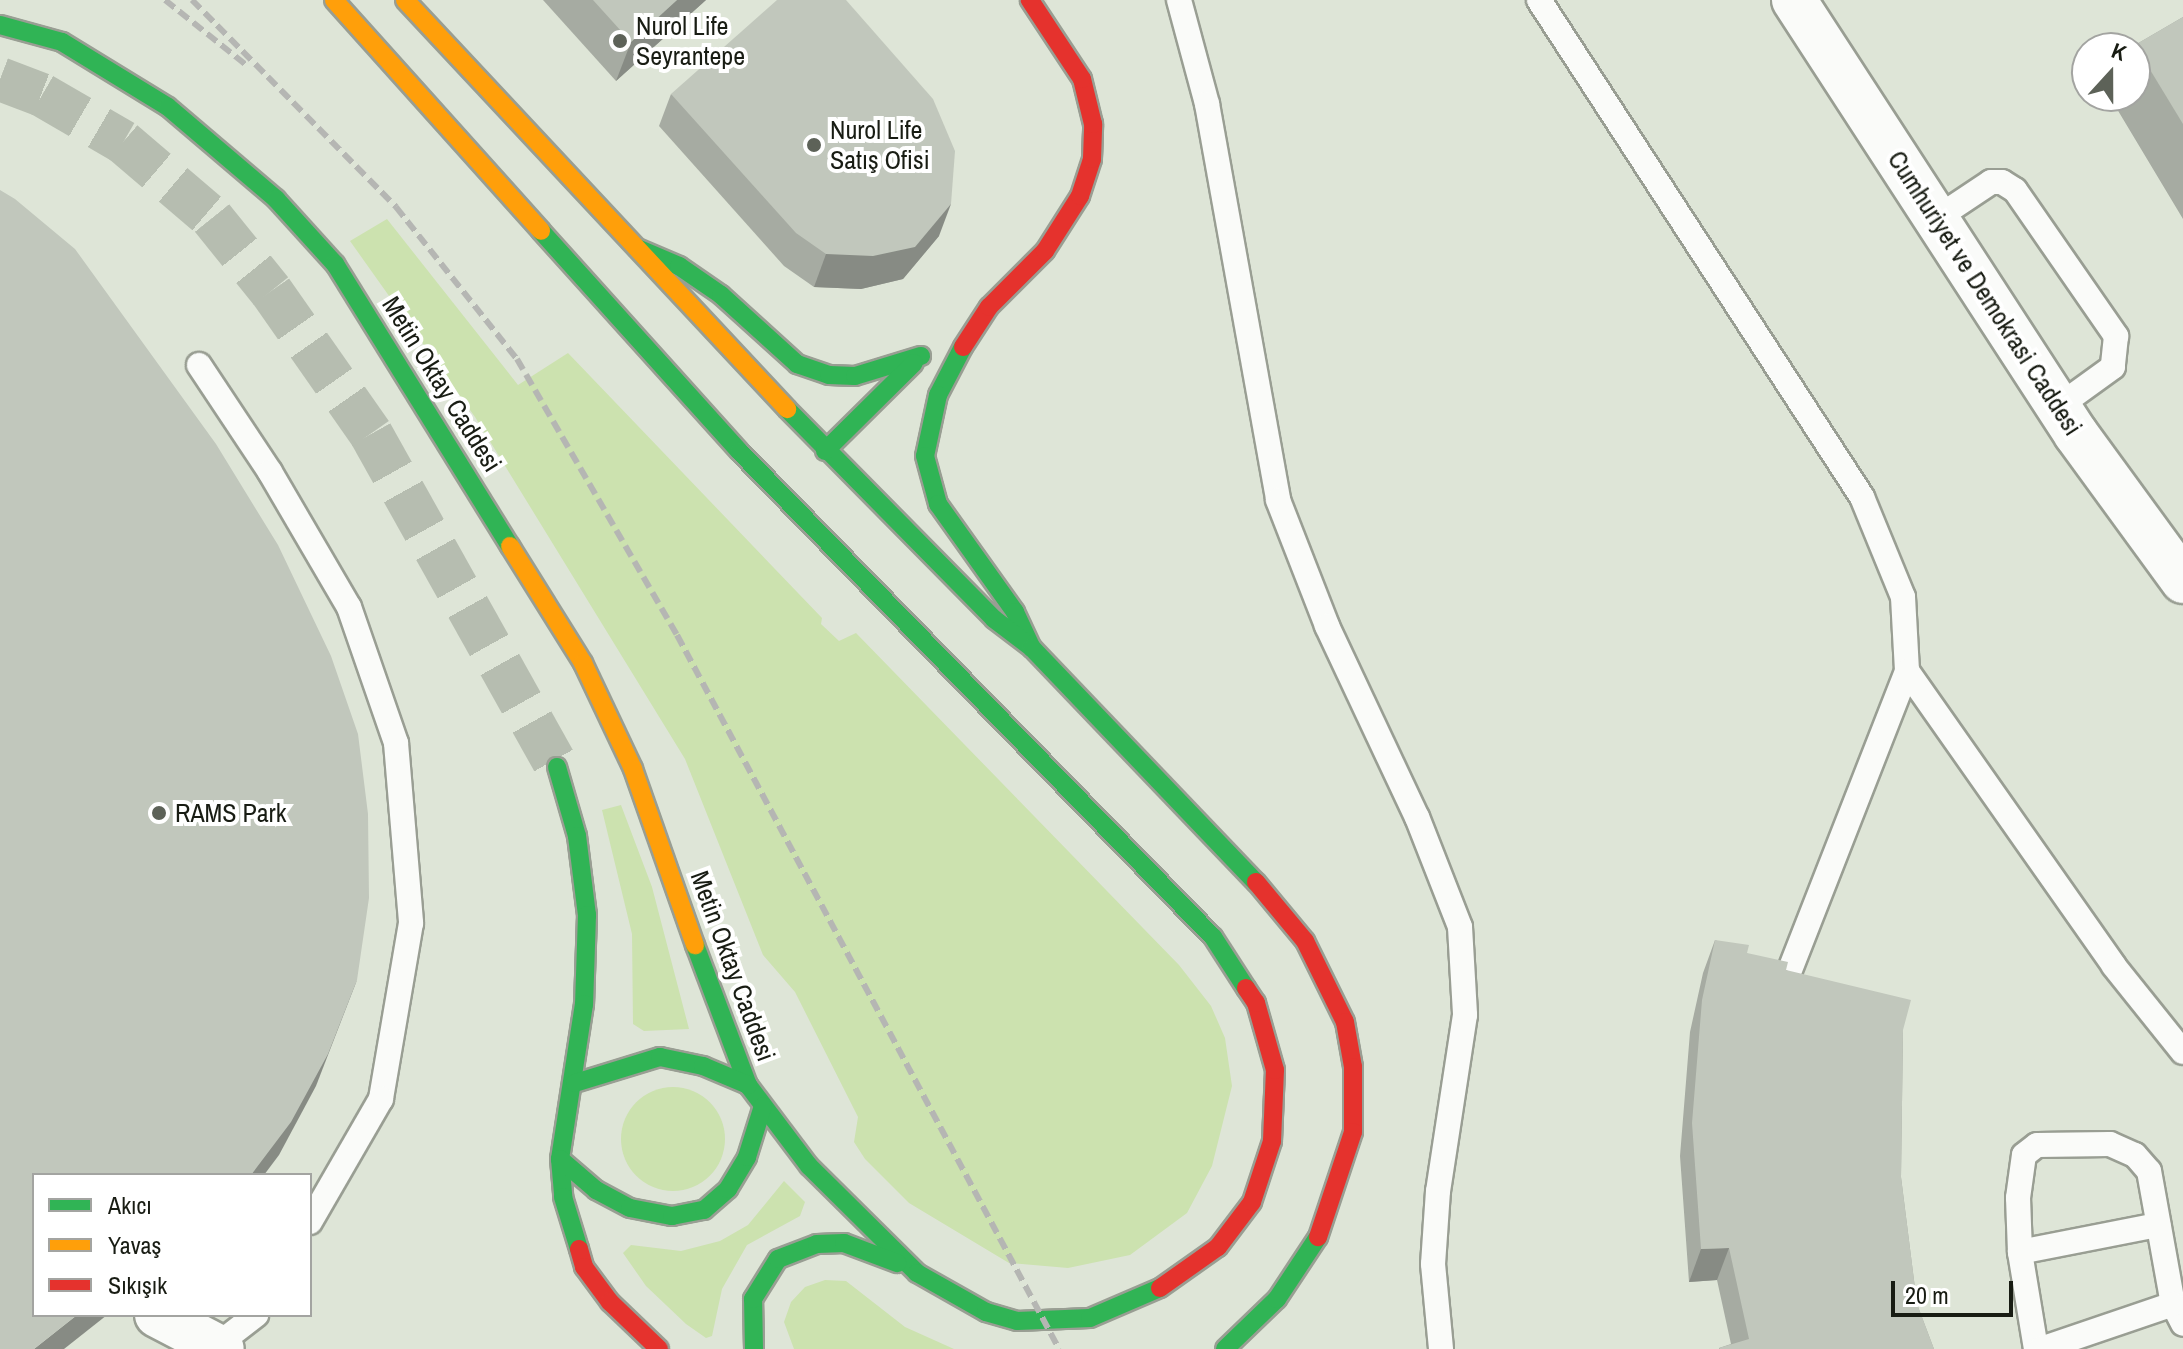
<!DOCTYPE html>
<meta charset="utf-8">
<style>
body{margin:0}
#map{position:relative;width:2183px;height:1349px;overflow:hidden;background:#dee5d7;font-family:"Archivo Narrow",sans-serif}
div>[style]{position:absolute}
.green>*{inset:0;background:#cce2af}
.round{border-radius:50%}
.primary-tunnel>*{height:44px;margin-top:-22px;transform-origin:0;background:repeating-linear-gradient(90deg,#b6bdb0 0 44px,transparent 0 66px)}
.roads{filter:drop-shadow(2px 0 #999e93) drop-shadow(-2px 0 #999e93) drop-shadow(0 2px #999e93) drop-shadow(0 -2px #999e93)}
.lane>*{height:24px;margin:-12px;padding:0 12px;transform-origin:12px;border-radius:12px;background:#fafbf9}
.street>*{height:44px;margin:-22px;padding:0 22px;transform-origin:22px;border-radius:22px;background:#fafbf9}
.fast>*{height:18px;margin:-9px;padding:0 9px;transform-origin:9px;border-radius:9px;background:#30b455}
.slow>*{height:18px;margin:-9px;padding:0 9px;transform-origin:9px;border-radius:9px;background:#ff9f0a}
.jam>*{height:18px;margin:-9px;padding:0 9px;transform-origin:9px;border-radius:9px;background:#e5322d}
.rail>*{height:6px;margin-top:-3px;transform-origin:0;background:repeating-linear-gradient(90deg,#b5b6b3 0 12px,transparent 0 18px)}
.wall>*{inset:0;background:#a6aba2}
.shaded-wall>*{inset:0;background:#878b84}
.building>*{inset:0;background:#c1c7bc}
.dots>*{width:22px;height:22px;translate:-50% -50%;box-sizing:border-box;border:4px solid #fff;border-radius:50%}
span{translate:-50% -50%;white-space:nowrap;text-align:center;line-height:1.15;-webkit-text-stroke:8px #fff;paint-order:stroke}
.poi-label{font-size:26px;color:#181c13}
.left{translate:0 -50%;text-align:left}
.street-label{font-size:26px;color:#181c13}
.legend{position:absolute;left:32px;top:1173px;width:280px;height:144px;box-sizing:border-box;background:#fff;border:2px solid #a3a4a1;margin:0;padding:10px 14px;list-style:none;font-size:24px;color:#181c13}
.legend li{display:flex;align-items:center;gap:16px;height:40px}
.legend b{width:40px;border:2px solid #a3a4a1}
.north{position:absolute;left:2071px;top:32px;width:80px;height:80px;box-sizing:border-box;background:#fff;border:2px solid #a3a4a1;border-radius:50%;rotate:21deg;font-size:22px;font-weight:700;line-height:32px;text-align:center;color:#181c13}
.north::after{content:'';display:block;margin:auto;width:28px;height:36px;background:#5d6258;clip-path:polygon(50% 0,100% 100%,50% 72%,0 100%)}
.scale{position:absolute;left:1891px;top:1281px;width:122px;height:36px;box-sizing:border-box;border:4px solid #181c13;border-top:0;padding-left:10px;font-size:24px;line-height:28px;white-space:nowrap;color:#181c13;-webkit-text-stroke:6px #fff;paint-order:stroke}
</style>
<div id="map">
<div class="green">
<i style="clip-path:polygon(387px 219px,518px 385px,568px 353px,822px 618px,821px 624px,839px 641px,856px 633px,1179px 965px,1211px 1006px,1225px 1038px,1232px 1086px,1212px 1166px,1187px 1213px,1130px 1255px,1068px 1268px,1009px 1263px,909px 1203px,865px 1159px,854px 1142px,858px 1117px,795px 992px,763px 955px,685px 759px,475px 417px,350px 241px)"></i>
<i style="clip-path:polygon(621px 805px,652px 887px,689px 1029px,644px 1031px,633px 1024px,632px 934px,602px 810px)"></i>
<i class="round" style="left:621px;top:1087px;width:104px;height:104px"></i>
<i style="clip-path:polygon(784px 1181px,805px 1202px,800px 1216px,747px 1245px,722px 1289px,712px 1336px,706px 1338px,686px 1324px,646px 1286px,623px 1253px,631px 1245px,681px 1251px,720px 1241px,748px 1225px)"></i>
<i style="clip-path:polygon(825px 1280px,846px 1281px,905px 1327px,954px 1349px,794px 1349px,784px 1322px,791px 1302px,805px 1287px)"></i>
</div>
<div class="primary-tunnel">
<i style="left:0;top:79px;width:45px;rotate:20.9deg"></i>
<i style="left:42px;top:95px;width:94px;rotate:30.1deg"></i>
<i style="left:123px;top:142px;width:117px;rotate:40.5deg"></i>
<i style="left:212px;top:218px;width:94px;rotate:51.1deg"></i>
<i style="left:271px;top:291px;width:174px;rotate:55deg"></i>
<i style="left:371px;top:434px;width:381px;rotate:60.8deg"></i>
</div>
<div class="roads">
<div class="lane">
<i style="left:1179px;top:0;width:108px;rotate:74.9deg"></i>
<i style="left:1207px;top:104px;width:402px;rotate:79.8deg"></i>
<i style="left:1278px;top:500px;width:135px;rotate:68.7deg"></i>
<i style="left:1327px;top:626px;width:211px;rotate:64.8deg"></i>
<i style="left:1417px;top:817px;width:118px;rotate:68.6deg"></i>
<i style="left:1460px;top:927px;width:88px;rotate:86.7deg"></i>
<i style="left:1465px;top:1015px;width:178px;rotate:98.7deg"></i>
<i style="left:1438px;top:1191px;width:73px;rotate:93.9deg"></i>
<i style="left:1433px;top:1264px;width:85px;rotate:84.6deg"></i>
<i style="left:1539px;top:0;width:593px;rotate:56.98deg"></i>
<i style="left:1862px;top:497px;width:108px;rotate:67.7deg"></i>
<i style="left:1903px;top:597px;width:74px;rotate:86.9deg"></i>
<i style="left:1907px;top:671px;width:360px;rotate:54.9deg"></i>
<i style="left:2114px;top:966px;width:110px;rotate:51.3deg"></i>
<i style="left:1937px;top:218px;width:65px;rotate:-33.7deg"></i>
<i style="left:1991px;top:182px;width:11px"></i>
<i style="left:2002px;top:182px;width:15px;rotate:32deg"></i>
<i style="left:2015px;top:190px;width:178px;rotate:55.3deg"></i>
<i style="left:2116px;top:336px;width:31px;rotate:96deg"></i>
<i style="left:2113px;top:367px;width:67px;rotate:144.2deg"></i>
<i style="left:199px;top:365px;width:128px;rotate:56.4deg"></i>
<i style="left:270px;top:472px;width:156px;rotate:59.7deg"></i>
<i style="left:349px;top:607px;width:144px;rotate:70.9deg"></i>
<i style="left:396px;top:743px;width:181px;rotate:85.2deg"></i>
<i style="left:411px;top:923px;width:179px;rotate:99.7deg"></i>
<i style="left:381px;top:1099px;width:142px;rotate:120deg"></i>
<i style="left:1786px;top:980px;width:332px;rotate:-68.6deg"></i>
<i style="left:2020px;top:1252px;width:141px;rotate:-11.1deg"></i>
<i style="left:212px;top:1349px;width:56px;rotate:-37.7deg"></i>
<i style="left:2036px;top:1349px;width:98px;rotate:-99.4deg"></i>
<i style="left:2020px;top:1252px;width:54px;rotate:-92.1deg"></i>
<i style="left:2018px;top:1198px;width:43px;rotate:-82.1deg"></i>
<i style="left:2024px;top:1155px;width:16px;rotate:-38deg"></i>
<i style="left:2037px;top:1145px;width:73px;rotate:-0.8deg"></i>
<i style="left:2110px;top:1144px;width:27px;rotate:24deg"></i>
<i style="left:2135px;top:1155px;width:21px;rotate:49deg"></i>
<i style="left:2149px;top:1171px;width:135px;rotate:79.8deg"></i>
<i style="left:2173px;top:1304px;width:22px;rotate:63deg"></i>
<i style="left:2041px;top:1349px;width:139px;rotate:-18.8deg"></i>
</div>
<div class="street">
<i style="left:1794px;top:0;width:518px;rotate:56.99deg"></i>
<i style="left:2076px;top:434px;width:182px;rotate:53.9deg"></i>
<i style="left:157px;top:1315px;width:73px;rotate:27.6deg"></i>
</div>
<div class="fast">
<i style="left:0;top:25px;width:64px;rotate:15.3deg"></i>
<i style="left:62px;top:42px;width:124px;rotate:31.5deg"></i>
<i style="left:168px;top:107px;width:142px;rotate:40.4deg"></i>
<i style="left:276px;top:199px;width:88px;rotate:47.8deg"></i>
<i style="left:335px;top:264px;width:332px;rotate:58.2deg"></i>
<i style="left:541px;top:231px;width:296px;rotate:48deg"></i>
<i style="left:739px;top:451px;width:679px;rotate:45.72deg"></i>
<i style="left:1213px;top:937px;width:61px;rotate:57.1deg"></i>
<i style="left:637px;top:248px;width:46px;rotate:23.2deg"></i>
<i style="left:679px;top:266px;width:51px;rotate:34.6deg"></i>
<i style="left:721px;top:295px;width:103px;rotate:42.2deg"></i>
<i style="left:797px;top:364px;width:34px;rotate:19deg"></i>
<i style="left:829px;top:375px;width:26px;rotate:2deg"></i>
<i style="left:855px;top:376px;width:69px;rotate:-16.9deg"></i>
<i style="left:963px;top:347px;width:54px;rotate:117.5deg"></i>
<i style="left:938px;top:395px;width:62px;rotate:102deg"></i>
<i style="left:925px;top:456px;width:50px;rotate:74.8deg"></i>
<i style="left:938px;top:504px;width:133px;rotate:54.5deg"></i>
<i style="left:1015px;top:612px;width:40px;rotate:65deg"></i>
<i style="left:787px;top:409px;width:295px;rotate:45.4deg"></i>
<i style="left:994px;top:619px;width:48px;rotate:37.3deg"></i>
<i style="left:1032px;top:648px;width:324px;rotate:46.3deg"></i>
<i style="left:825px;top:451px;width:125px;rotate:-44.7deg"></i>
<i style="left:557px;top:767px;width:72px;rotate:73.8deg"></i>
<i style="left:577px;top:836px;width:80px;rotate:82.8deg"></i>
<i style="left:587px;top:915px;width:89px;rotate:91.9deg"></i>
<i style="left:584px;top:1004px;width:157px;rotate:98.8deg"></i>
<i style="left:560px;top:1159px;width:38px;rotate:85deg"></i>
<i style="left:563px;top:1197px;width:54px;rotate:72.9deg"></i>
<i style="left:695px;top:945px;width:150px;rotate:69.3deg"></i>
<i style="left:748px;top:1085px;width:101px;rotate:53deg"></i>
<i style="left:809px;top:1166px;width:152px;rotate:44.7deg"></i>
<i style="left:917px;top:1273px;width:79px;rotate:29.5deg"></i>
<i style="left:986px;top:1312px;width:32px;rotate:16deg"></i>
<i style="left:1017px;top:1321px;width:73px;rotate:-2.4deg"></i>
<i style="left:1090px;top:1318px;width:76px;rotate:-23.2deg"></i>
<i style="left:575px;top:1083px;width:89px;rotate:-17deg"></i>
<i style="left:660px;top:1057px;width:44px;rotate:11.8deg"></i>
<i style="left:703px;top:1066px;width:49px;rotate:22.9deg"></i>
<i style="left:560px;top:1159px;width:48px;rotate:40.7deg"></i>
<i style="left:596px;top:1190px;width:38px;rotate:28deg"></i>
<i style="left:630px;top:1208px;width:43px;rotate:10.8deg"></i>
<i style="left:672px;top:1216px;width:33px;rotate:-11deg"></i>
<i style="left:704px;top:1210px;width:32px;rotate:-41deg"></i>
<i style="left:728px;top:1189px;width:37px;rotate:-59deg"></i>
<i style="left:747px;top:1157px;width:53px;rotate:-72.6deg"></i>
<i style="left:754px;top:1349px;width:50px;rotate:-91.1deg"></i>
<i style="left:753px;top:1299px;width:47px;rotate:-58deg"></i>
<i style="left:778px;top:1259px;width:42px;rotate:-21deg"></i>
<i style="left:817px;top:1244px;width:27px;rotate:-2deg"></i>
<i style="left:844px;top:1243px;width:57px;rotate:20.7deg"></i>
<i style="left:1225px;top:1349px;width:72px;rotate:-43.9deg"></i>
<i style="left:1277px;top:1299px;width:74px;rotate:-56.5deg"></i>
</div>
<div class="slow">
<i style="left:334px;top:0;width:310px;rotate:48.1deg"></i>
<i style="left:405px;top:0;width:560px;rotate:46.95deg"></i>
<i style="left:510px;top:546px;width:138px;rotate:58deg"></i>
<i style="left:583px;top:663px;width:117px;rotate:64.7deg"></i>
<i style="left:633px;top:769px;width:187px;rotate:70.6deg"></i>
</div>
<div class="jam">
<i style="left:963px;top:347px;width:48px;rotate:-57deg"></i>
<i style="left:989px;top:307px;width:79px;rotate:-45deg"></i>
<i style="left:1045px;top:251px;width:65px;rotate:-57.5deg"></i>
<i style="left:1080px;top:196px;width:39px;rotate:-72deg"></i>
<i style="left:1092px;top:159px;width:35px;rotate:-88deg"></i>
<i style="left:1093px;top:124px;width:46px;rotate:-103.7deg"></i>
<i style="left:1082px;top:79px;width:95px;rotate:-123.4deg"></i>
<i style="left:1256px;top:882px;width:77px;rotate:50.3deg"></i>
<i style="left:1305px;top:941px;width:90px;rotate:63.7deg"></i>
<i style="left:1345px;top:1022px;width:46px;rotate:79.9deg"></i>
<i style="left:1353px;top:1067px;width:65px;rotate:90deg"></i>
<i style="left:1353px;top:1132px;width:111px;rotate:108.4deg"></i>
<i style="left:579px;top:1249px;width:19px;rotate:74deg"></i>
<i style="left:584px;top:1267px;width:44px;rotate:53.4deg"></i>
<i style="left:610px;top:1302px;width:68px;rotate:43.8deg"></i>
<i style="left:1160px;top:1288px;width:71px;rotate:-35.3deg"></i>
<i style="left:1218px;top:1247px;width:56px;rotate:-52.9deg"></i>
<i style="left:1252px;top:1202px;width:64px;rotate:-71.8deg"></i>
<i style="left:1272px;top:1141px;width:71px;rotate:-87.6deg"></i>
<i style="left:1275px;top:1070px;width:70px;rotate:-105.8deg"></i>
<i style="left:1256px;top:1003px;width:18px;rotate:-124deg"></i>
</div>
</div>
<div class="rail">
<i style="left:165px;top:0;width:104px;rotate:38.7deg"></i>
<i style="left:192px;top:0;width:291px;rotate:45.4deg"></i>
<i style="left:396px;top:207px;width:194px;rotate:51.5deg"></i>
<i style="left:517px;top:359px;width:319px;rotate:59.9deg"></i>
<i style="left:677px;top:635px;width:810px;rotate:61.85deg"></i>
</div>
<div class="wall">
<i style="clip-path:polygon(543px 0,706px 0,616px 81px)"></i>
<i style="clip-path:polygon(2183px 17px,2183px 219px,2114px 104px,2117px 96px,2135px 96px,2134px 48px,2135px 45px)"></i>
<i style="clip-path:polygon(671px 94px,939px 236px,903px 279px,861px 289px,814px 287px,784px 266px,659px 126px)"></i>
<i style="clip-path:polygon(1715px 940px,1786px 970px,1903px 1030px,1901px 1177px,1917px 1304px,1934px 1349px,1719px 1349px,1719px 1348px,1731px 1344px,1717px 1280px,1689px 1282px,1680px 1156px,1690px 1032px,1703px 973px)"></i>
</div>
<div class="shaded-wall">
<i style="clip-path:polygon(677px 0,706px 0,616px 81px,631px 42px)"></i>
<i style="clip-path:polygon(951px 204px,939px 236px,903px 279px,861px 289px,814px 287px,826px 254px)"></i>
<i style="clip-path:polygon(357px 980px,316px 1086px,279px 1155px,264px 1175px,251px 1175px)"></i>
<i style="clip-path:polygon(1729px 1248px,1717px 1280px,1689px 1282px,1701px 1249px)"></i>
<i style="clip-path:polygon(77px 1315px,107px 1315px,64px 1349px,34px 1349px)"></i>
</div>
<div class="building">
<i style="clip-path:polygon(593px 0,677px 0,631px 42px)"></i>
<i style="clip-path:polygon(777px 0,846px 0,933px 99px,955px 151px,951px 204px,915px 247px,873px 256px,826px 254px,796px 233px,671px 94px)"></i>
<i style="clip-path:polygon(2183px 17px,2183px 124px,2135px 45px)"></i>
<i style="clip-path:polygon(0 190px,15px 199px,75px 249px,216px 444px,278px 545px,331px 656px,358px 734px,368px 814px,369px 898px,357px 980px,328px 1054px,291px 1122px,251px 1175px,34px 1175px,34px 1315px,77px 1315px,34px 1349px,0 1349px)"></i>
<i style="clip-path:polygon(1715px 940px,1749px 945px,1747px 953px,1788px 962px,1786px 970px,1911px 1000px,1903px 1030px,1901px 1177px,1917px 1304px,1934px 1349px,1720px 1349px,1719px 1348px,1749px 1339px,1729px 1248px,1701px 1249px,1692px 1123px,1702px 1000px)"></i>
</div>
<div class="dots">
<i style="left:620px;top:41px;background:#5d6258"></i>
<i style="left:814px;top:145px;background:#5d6258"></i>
<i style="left:159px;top:813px;background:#5d6258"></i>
</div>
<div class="poi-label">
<span class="left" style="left:636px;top:41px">Nurol Life<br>Seyrantepe</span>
<span class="left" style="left:830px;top:145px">Nurol Life<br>Satış Ofisi</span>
<span class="left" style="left:175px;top:813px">RAMS Park</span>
</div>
<div class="street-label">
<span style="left:1985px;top:293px;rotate:57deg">Cumhuriyet ve Demokrasi Caddesi</span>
<span style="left:442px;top:384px;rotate:58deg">Metin Oktay Caddesi</span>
<span style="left:733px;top:966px;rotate:70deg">Metin Oktay Caddesi</span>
</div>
<ul class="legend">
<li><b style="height:10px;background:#30b455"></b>Akıcı</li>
<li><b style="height:10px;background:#ff9f0a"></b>Yavaş</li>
<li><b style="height:10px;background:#e5322d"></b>Sıkışık</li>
</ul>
<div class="north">K</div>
<div class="scale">20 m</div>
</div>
